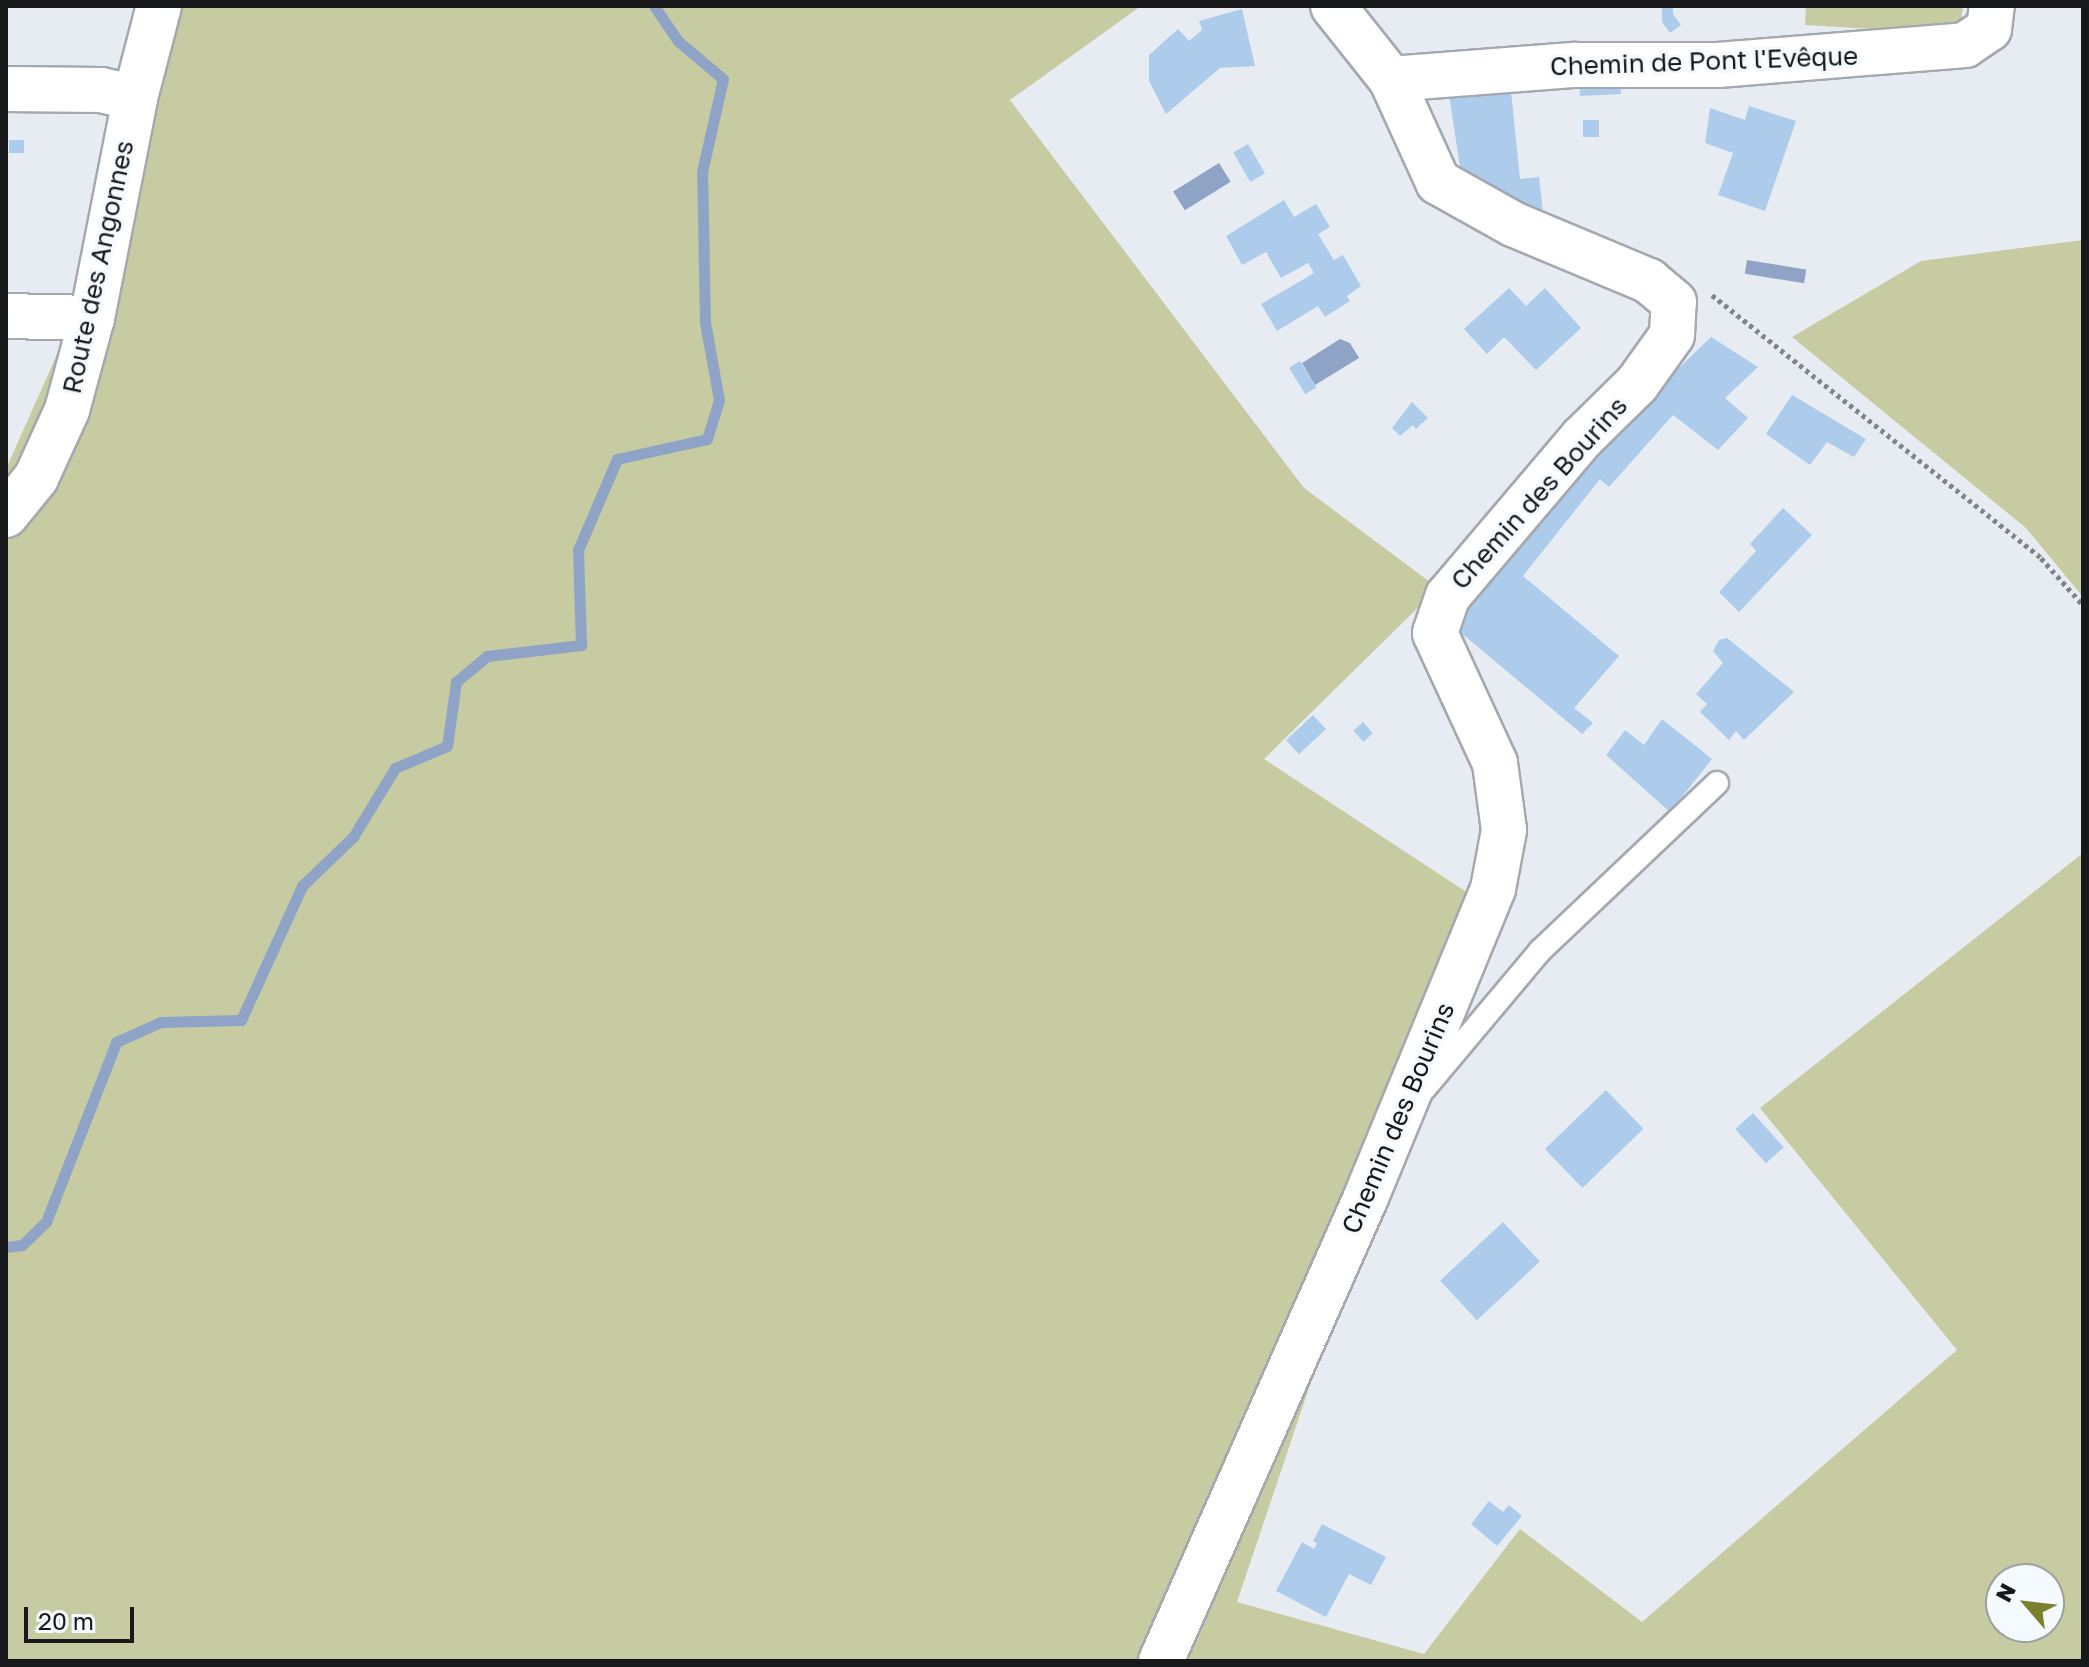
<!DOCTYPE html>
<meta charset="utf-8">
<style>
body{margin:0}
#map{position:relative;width:2089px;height:1667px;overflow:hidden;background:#e7ecf2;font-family:"Golos Text",sans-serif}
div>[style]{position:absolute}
.green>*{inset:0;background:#c7cba2}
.water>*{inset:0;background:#8fa3c6;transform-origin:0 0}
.stream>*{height:11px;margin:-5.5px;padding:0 5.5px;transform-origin:5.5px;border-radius:5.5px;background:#8fa3c6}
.building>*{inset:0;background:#adccec;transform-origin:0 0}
.path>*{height:5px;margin-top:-2.5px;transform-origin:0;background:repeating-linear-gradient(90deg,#818488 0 4px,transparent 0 8px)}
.roads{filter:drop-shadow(2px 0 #a4a9af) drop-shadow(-2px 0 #a4a9af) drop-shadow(0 2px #a4a9af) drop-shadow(0 -2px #a4a9af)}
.service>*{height:22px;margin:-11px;padding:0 11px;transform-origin:11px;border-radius:11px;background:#fff}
.minor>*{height:44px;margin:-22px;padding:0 22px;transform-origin:22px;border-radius:22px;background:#fff}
.tertiary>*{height:44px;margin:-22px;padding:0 22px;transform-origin:22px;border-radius:22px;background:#fff}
span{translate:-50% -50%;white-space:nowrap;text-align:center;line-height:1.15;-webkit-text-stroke:7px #f5fafe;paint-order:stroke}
.street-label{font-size:26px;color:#16181a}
.frame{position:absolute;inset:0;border:8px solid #16181a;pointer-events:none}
.north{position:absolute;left:1985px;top:1563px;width:80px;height:80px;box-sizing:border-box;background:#f5fafe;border:2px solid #9ca0a3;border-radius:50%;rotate:298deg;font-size:22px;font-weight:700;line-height:32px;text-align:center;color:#16181a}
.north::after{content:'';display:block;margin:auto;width:28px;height:36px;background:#7a812d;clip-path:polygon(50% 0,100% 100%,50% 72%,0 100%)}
.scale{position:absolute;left:24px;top:1607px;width:110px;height:36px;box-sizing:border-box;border:4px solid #16181a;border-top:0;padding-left:10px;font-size:24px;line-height:28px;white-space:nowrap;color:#16181a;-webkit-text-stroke:6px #f5fafe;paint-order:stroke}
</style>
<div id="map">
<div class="green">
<i style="clip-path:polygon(evenodd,137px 6px,1141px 6px,1010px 100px,1304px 488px,1438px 588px,1264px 759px,1474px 897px,1237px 1602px,1424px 1654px,1520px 1529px,1642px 1622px,1957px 1350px,1760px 1108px,2083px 853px,2083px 1661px,6px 1661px,6px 469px,83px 296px,137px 6px,2001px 1579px,2049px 1579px,2049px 1627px,2001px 1627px,2001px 1579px)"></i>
<i style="clip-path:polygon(1806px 6px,1963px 6px,1959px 34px,1805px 25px)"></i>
<i style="clip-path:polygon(2083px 240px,2083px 597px,2026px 528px,1792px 337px,1921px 261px)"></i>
</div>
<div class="water">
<i style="left:1219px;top:163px;width:22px;height:54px;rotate:58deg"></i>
<i style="left:1747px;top:260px;width:60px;height:14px;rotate:9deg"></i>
<i style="clip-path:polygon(1340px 339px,1350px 343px,1359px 358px,1315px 385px,1302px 363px)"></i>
</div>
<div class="stream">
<i style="left:6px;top:1247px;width:16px;rotate:-7deg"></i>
<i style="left:22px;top:1245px;width:33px;rotate:-44deg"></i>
<i style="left:46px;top:1222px;width:193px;rotate:-68.7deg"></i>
<i style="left:116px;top:1042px;width:49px;rotate:-24deg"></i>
<i style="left:161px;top:1022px;width:80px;rotate:-1.4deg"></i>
<i style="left:241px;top:1020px;width:147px;rotate:-65.5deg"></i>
<i style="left:302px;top:886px;width:71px;rotate:-43.9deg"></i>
<i style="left:353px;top:837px;width:81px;rotate:-58.7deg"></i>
<i style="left:395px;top:768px;width:56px;rotate:-22.9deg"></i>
<i style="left:447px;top:746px;width:65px;rotate:-82deg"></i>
<i style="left:456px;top:682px;width:40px;rotate:-40deg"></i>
<i style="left:487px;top:656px;width:95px;rotate:-6.7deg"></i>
<i style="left:581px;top:645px;width:95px;rotate:-91.8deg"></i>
<i style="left:578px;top:550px;width:99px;rotate:-66.8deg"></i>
<i style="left:617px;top:459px;width:92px;rotate:-12.5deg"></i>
<i style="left:707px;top:439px;width:41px;rotate:-72.9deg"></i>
<i style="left:719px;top:400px;width:79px;rotate:-100.2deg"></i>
<i style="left:705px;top:322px;width:150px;rotate:-91.1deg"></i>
<i style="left:702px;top:172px;width:95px;rotate:-77.3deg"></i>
<i style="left:723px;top:79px;width:59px;rotate:-139.8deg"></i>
<i style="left:678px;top:41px;width:42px;rotate:-124.4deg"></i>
</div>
<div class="building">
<i style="clip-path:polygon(1662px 6px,1673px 6px,1673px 14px,1681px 25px,1670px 33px,1662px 22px)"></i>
<i style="clip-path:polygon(1242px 9px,1255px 66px,1220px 68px,1166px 114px,1149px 81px,1149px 55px,1178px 29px,1189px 41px,1202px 30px,1199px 21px)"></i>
<i style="left:1620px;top:75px;width:19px;height:41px;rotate:87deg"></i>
<i style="clip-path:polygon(1510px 81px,1520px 179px,1539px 177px,1544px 220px,1462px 180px,1448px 88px)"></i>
<i style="clip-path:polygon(1749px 106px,1796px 121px,1765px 211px,1718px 195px,1733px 153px,1705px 143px,1710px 108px,1745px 120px)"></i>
<i style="left:1583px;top:120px;width:16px;height:17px"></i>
<i style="left:9px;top:140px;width:15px;height:13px"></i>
<i style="left:1248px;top:144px;width:34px;height:17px;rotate:60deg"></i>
<i style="clip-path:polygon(1284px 200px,1294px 217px,1316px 204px,1330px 227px,1318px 234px,1334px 260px,1343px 255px,1361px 286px,1347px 296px,1350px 301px,1325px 317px,1318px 306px,1277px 331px,1261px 304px,1314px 273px,1308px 263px,1281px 278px,1266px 252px,1242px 265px,1226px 236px)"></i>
<i style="clip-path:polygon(1509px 288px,1526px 306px,1545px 288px,1581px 328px,1536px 370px,1504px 337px,1487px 354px,1464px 329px)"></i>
<i style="clip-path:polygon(1711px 337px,1758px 367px,1725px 398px,1748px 418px,1718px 450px,1673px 415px,1609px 487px,1600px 479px,1523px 576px,1619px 656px,1574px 708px,1593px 723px,1582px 734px,1448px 622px,1650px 396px)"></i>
<i style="left:1300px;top:361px;width:31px;height:13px;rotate:58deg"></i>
<i style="clip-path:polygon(1792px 395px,1866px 439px,1854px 457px,1827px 442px,1810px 465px,1766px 434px)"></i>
<i style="clip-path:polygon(1412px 402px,1428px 418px,1416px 429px,1413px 425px,1400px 436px,1392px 428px)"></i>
<i style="clip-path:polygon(1783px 508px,1812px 535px,1739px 612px,1719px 592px,1756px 551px,1750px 544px)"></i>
<i style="clip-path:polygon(1727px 638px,1794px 692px,1744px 740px,1736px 731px,1729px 740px,1700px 712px,1707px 704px,1696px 694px,1723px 663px,1713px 651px,1719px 640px)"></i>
<i style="left:1313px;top:715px;width:19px;height:37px;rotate:47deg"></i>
<i style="clip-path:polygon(1662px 719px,1712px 759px,1670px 812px,1606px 755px,1625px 730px,1644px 745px)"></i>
<i style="left:1363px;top:722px;width:15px;height:13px;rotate:48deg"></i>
<i style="left:1606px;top:1090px;width:54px;height:85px;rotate:46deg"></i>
<i style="left:1753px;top:1113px;width:46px;height:24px;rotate:48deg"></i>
<i style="left:1503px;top:1222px;width:54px;height:86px;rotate:47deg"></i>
<i style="clip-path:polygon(1489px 1501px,1503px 1512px,1509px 1505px,1522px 1516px,1497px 1546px,1471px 1524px)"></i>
<i style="clip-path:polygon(1322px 1524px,1386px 1557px,1371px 1585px,1349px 1574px,1326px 1617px,1276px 1591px,1302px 1542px,1314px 1549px,1317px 1543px,1313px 1541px)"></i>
</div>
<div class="path">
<i style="left:1712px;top:295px;width:421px;rotate:38.6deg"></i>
<i style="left:2041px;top:558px;width:63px;rotate:48.2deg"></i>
</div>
<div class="roads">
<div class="service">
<i style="left:1425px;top:1088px;width:179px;rotate:-50deg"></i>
<i style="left:1540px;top:951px;width:244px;rotate:-43.5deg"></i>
</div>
<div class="minor">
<i style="left:1391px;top:79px;width:185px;rotate:-4.4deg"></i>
<i style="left:1575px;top:65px;width:143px"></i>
<i style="left:1718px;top:65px;width:248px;rotate:-4.6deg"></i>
<i style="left:1965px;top:45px;width:29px;rotate:-34deg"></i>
<i style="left:1989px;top:29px;width:23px;rotate:-83deg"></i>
<i style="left:6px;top:89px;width:95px;rotate:0.6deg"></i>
<i style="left:101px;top:90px;width:35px;rotate:13deg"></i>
<i style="left:6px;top:316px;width:86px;rotate:1.3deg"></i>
<i style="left:1161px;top:1661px;width:507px;rotate:-66.16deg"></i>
<i style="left:1366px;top:1197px;width:333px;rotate:-67.6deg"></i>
<i style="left:1493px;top:889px;width:60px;rotate:-79.4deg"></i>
<i style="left:1504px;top:830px;width:68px;rotate:-97.7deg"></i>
<i style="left:1495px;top:763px;width:143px;rotate:-114.8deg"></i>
<i style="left:1435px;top:633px;width:39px;rotate:-71deg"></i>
<i style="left:1448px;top:596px;width:207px;rotate:-49.7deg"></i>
<i style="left:1582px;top:438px;width:77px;rotate:-44.5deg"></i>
<i style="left:1637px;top:384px;width:60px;rotate:-54.5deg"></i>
<i style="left:1672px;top:335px;width:33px;rotate:-87deg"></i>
<i style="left:1674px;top:302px;width:33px;rotate:-140deg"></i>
<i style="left:1649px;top:281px;width:147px;rotate:-157.3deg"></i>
<i style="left:1513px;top:224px;width:86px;rotate:-150.8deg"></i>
<i style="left:1438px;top:182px;width:113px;rotate:-114.5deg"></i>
<i style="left:1391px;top:79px;width:93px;rotate:-128.5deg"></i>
</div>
<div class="tertiary">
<i style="left:6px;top:515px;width:48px;rotate:-51deg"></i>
<i style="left:36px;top:478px;width:75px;rotate:-65.5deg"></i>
<i style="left:67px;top:410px;width:95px;rotate:-74.8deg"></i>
<i style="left:92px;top:318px;width:224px;rotate:-78.9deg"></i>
<i style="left:135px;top:98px;width:95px;rotate:-75.4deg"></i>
</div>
</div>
<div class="street-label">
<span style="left:1704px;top:61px;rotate:-2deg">Chemin de Pont l'Evêque</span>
<span style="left:98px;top:267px;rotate:-78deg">Route des Angonnes</span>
<span style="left:1539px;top:493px;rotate:-48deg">Chemin des Bourins</span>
<span style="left:1398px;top:1118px;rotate:-67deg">Chemin des Bourins</span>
</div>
<div class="frame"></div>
<div class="north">N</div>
<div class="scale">20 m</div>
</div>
